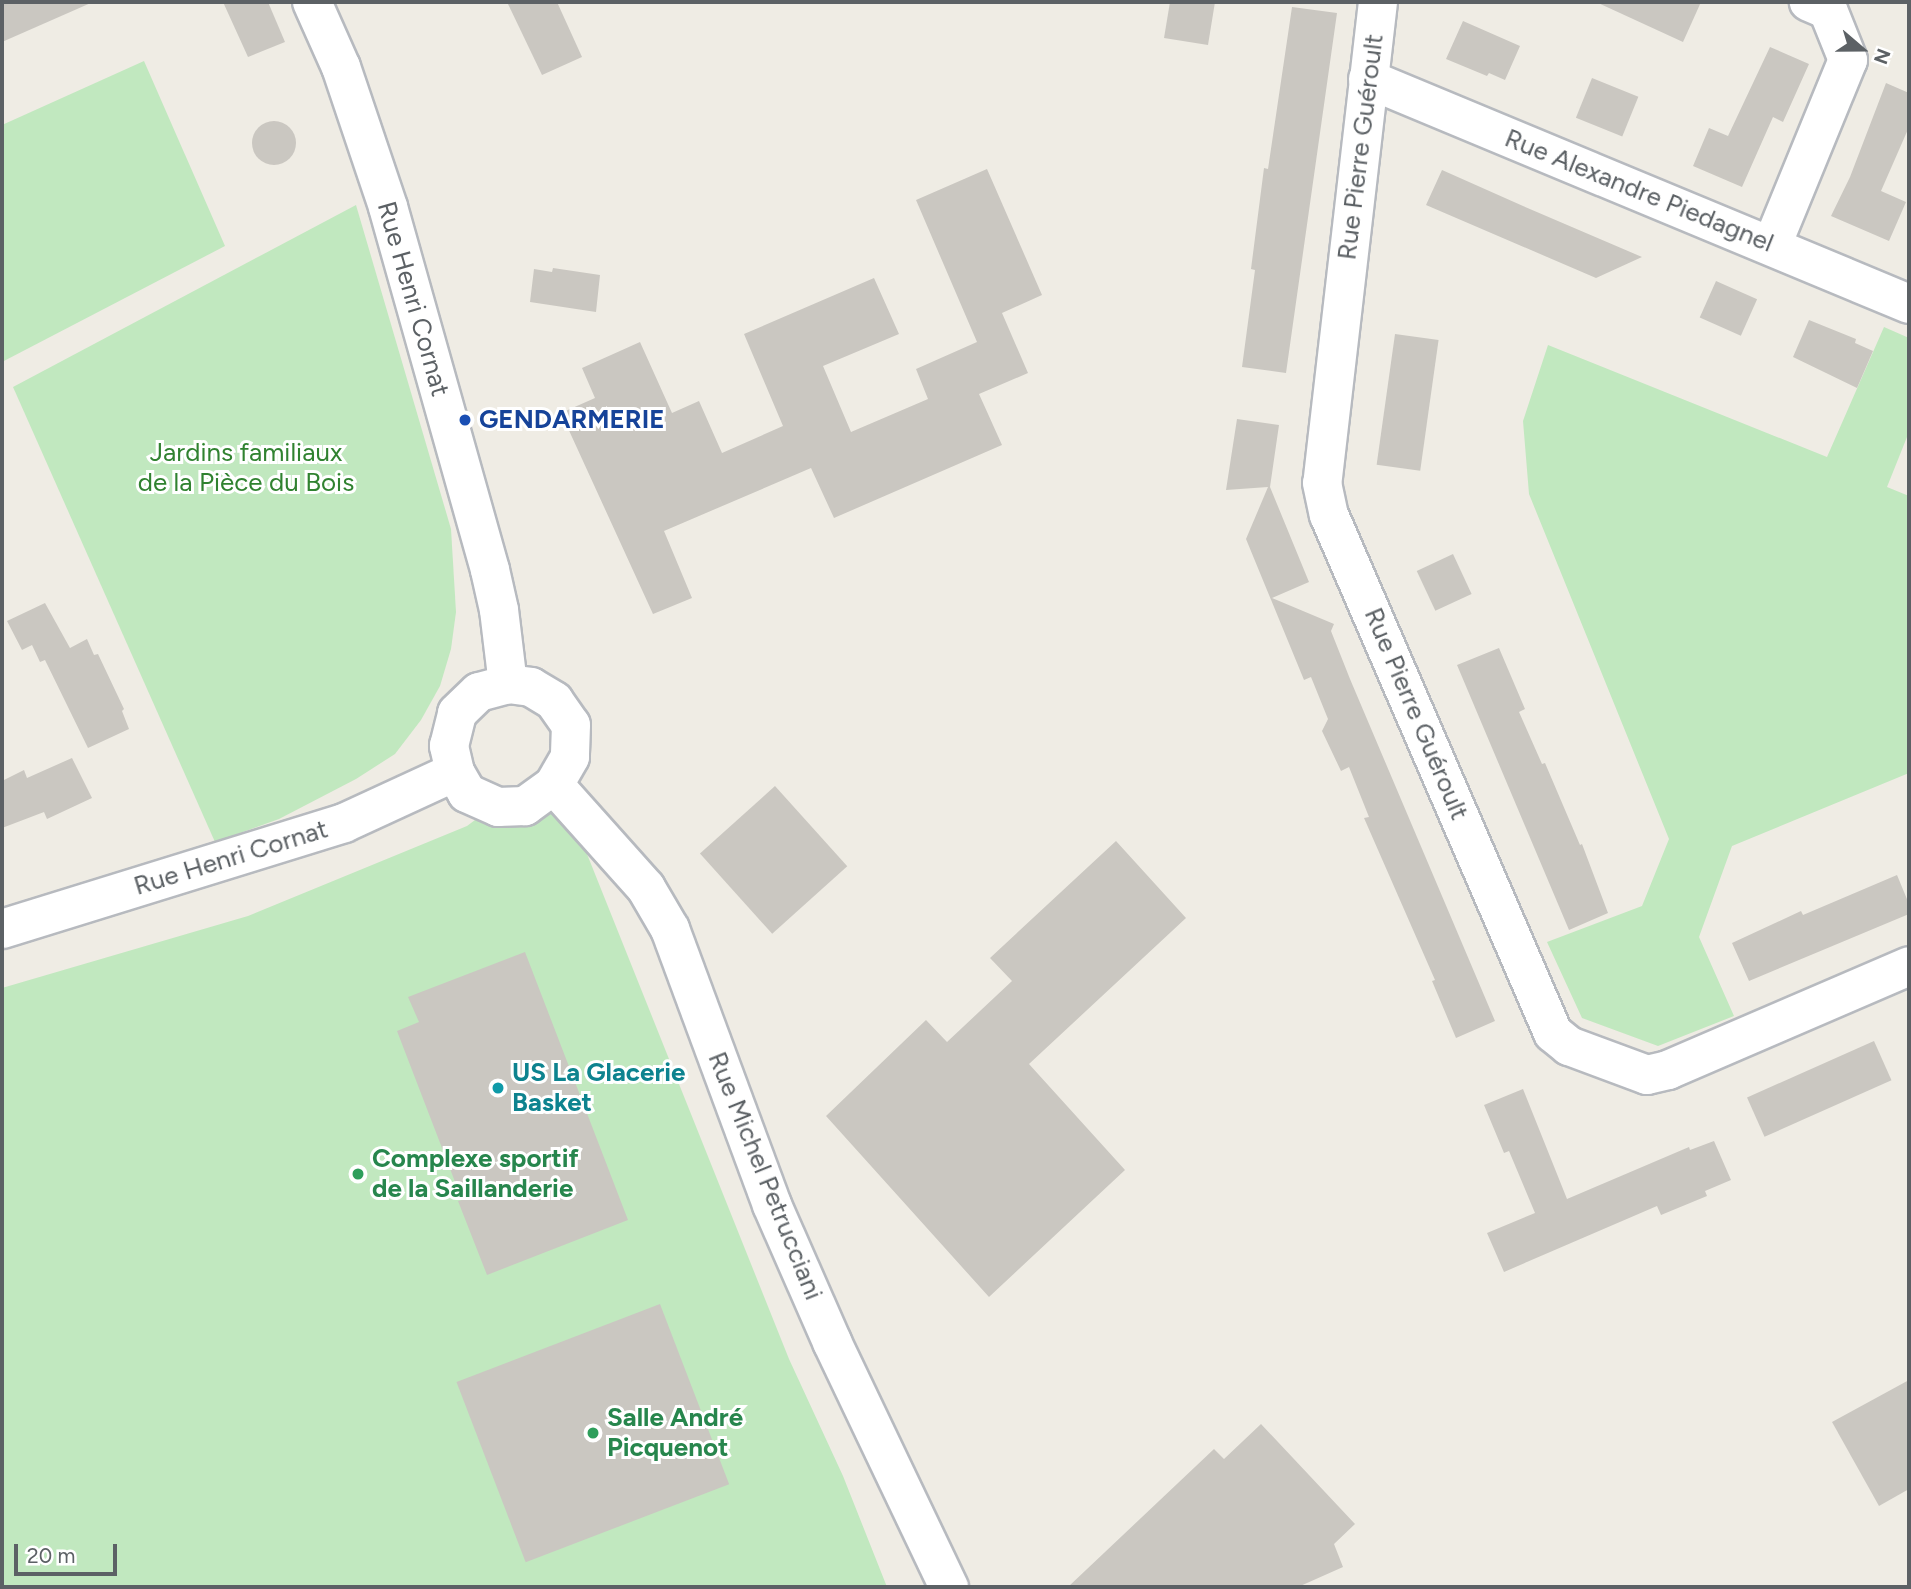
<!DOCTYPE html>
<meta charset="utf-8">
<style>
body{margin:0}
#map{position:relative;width:1911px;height:1589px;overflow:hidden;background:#efece4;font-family:Figtree,sans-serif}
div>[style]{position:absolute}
.green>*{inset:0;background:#c1e8bf}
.building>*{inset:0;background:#cac7c1;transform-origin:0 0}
.round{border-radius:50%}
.roads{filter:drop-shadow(2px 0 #b7babf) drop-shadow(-2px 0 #b7babf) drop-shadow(0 2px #b7babf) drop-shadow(0 -2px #b7babf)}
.minor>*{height:38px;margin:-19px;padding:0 19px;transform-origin:19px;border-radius:19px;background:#fff}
.dots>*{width:19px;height:19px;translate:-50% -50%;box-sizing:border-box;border:4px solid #fff;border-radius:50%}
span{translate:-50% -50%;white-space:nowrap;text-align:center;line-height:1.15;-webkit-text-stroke:6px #fff;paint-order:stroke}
.street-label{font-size:26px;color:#5c6165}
.transit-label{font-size:26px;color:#164399;font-weight:700}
.left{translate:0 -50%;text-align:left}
.park-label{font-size:26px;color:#308230}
.culture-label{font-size:26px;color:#0d838f;font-weight:700}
.leisure-label{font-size:26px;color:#27864d;font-weight:700}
.frame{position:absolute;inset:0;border:4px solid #5c6165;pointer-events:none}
.north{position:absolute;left:1827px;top:14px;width:70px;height:70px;-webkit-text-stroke:5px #fff;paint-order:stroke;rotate:110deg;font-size:19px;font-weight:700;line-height:28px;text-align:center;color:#5c6165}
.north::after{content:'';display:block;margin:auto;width:24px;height:32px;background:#5c6165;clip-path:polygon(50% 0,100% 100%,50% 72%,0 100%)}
.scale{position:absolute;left:14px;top:1544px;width:103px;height:32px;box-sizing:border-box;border:4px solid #5c6165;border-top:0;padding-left:9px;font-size:21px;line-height:24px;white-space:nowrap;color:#5c6165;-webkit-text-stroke:5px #fff;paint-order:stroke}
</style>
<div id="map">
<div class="green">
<i style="clip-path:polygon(144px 61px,225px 246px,2px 362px,2px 125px)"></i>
<i style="clip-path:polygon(356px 205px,451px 529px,456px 612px,451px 649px,440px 686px,421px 720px,395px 754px,356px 779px,279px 819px,215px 842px,13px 387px)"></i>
<i style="clip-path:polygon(1884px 327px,1909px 338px,1909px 432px,1887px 487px,1909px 496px,1909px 773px,1732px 846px,1699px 937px,1734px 1016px,1658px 1046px,1582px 1018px,1547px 942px,1642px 906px,1669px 839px,1529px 494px,1523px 421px,1548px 345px,1827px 457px)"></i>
<i style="clip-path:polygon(537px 795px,579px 834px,789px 1359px,843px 1476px,887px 1587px,2px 1587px,2px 988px,248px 916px,467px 826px,491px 808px)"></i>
</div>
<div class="building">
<i style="clip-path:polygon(2px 2px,93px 2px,2px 42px)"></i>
<i style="clip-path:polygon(223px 2px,268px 2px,285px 42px,248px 57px)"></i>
<i style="clip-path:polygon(507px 2px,557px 2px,582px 57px,542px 75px)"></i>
<i style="clip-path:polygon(1170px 2px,1215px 2px,1208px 45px,1164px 38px)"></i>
<i style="clip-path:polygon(1596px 2px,1701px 2px,1683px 42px)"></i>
<i style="clip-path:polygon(1292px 7px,1337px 13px,1286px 373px,1242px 367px,1255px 270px,1251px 269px,1264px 168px,1268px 169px)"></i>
<i style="clip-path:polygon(1463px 21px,1520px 46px,1505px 80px,1489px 73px,1487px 76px,1446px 59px)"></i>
<i style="clip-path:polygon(1770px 47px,1809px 64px,1783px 122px,1773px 117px,1742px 187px,1693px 166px,1709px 128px,1728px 136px)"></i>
<i style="left:1592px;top:78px;width:50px;height:43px;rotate:22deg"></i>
<i style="clip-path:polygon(1886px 83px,1909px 93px,1909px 127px,1881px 191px,1906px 202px,1889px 241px,1831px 216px,1850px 177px)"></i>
<i class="round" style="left:252px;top:121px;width:44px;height:44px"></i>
<i style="clip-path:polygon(987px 169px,1042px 295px,1002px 313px,1028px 373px,979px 394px,1002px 445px,834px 518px,811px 468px,664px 531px,692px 598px,653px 614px,561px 413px,595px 398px,582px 368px,640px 342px,672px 413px,699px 401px,722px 453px,783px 426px,744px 334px,874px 278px,899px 334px,823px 366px,851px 432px,928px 399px,916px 369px,977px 342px,916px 200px)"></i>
<i style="clip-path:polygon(1442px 170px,1523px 206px,1642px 257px,1596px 278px,1426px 205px)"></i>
<i style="clip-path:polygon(553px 268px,600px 275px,596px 312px,530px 302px,534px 269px,552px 272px)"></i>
<i style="left:1716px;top:281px;width:45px;height:40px;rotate:24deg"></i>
<i style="clip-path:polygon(1809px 320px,1856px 339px,1855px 343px,1873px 351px,1857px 388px,1793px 357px)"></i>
<i style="left:1395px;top:334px;width:44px;height:132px;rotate:8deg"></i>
<i style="clip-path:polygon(1237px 419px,1279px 425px,1270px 487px,1309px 582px,1272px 598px,1334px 624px,1331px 631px,1350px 679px,1495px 1021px,1456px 1038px,1432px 981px,1435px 980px,1364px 818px,1369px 817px,1349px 767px,1341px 771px,1322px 731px,1328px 719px,1311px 677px,1304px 680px,1246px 539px,1268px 487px,1226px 490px)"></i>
<i style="left:1453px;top:554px;width:44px;height:40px;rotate:65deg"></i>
<i style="clip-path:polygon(45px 603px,70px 648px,87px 639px,94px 655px,98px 654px,124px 709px,122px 711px,129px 729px,88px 748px,45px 660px,40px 662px,32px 645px,22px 650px,7px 621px)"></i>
<i style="clip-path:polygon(1499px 648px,1525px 709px,1519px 712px,1542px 764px,1545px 763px,1580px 845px,1582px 844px,1608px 913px,1569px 930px,1457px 665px)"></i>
<i style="clip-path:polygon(72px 758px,92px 798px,47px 819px,44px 812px,2px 828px,2px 781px,24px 770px,27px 778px)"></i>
<i style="left:775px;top:786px;width:108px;height:101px;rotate:48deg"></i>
<i style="clip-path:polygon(1116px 841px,1186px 918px,1029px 1064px,1125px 1170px,989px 1297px,826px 1116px,926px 1020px,947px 1042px,1012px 981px,990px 958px)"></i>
<i style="clip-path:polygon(1897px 875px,1909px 904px,1909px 914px,1749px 981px,1732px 943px,1801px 911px,1803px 915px)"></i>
<i style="clip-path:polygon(525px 952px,628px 1220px,487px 1275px,458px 1201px,462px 1200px,397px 1031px,419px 1022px,408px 997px)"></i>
<i style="left:1874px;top:1041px;width:43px;height:139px;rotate:66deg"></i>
<i style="clip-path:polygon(1523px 1089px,1567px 1199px,1689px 1147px,1690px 1150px,1714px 1141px,1731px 1180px,1705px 1191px,1707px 1196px,1661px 1215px,1657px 1206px,1504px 1272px,1487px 1233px,1535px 1213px,1509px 1151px,1504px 1153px,1484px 1105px)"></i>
<i style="left:660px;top:1304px;width:193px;height:218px;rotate:69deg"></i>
<i style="clip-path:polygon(1909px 1380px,1909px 1489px,1879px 1506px,1832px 1422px)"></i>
<i style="clip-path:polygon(1261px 1424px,1355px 1524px,1334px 1544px,1343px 1567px,1298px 1587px,1068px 1587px,1214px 1449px,1224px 1459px)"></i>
</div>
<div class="roads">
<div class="minor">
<i style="left:312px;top:2px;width:71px;rotate:66deg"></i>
<i style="left:341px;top:67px;width:148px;rotate:71.4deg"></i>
<i style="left:388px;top:207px;width:377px;rotate:74.3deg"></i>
<i style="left:490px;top:570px;width:41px;rotate:77.3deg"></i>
<i style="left:499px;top:610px;width:75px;rotate:83.1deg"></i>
<i style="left:1378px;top:2px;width:484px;rotate:96.6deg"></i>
<i style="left:1322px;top:483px;width:33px;rotate:78deg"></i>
<i style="left:1329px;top:515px;width:564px;rotate:66.61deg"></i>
<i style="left:1553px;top:1033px;width:21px;rotate:39deg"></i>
<i style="left:1569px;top:1046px;width:83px;rotate:20.4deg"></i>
<i style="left:1647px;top:1075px;width:22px;rotate:-13deg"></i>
<i style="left:1668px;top:1070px;width:262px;rotate:-23.3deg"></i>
<i style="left:1368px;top:79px;width:586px;rotate:22.58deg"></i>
<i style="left:1772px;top:245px;width:200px;rotate:-67.7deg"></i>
<i style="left:1848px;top:60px;width:54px;rotate:-111.8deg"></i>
<i style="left:1828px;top:10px;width:21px;rotate:-157deg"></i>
<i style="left:508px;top:684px;width:23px;rotate:7deg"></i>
<i style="left:531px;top:687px;width:27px;rotate:31deg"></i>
<i style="left:554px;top:701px;width:29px;rotate:55deg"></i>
<i style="left:571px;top:725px;width:32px;rotate:92deg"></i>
<i style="left:570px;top:757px;width:32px;rotate:120deg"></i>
<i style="left:554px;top:785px;width:36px;rotate:144deg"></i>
<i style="left:525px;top:806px;width:27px;rotate:178deg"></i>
<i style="left:498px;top:807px;width:34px;rotate:-156deg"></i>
<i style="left:467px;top:793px;width:24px;rotate:-120deg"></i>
<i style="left:455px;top:772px;width:27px;rotate:-103deg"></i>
<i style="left:449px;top:746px;width:34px;rotate:-76deg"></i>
<i style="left:457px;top:713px;width:30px;rotate:-44deg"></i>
<i style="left:479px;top:692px;width:30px;rotate:-15deg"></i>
<i style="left:554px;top:785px;width:138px;rotate:48.2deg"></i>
<i style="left:646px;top:888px;width:48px;rotate:59.7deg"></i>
<i style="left:670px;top:929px;width:294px;rotate:69.7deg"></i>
<i style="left:772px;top:1205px;width:150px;rotate:66.3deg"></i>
<i style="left:832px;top:1342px;width:272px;rotate:64.5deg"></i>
<i style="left:2px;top:929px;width:358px;rotate:-17.2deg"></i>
<i style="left:344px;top:823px;width:122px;rotate:-24.7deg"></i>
</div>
</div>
<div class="dots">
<i style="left:465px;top:420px;background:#1a4fb4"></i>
<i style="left:498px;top:1088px;background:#0f9aa8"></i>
<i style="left:358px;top:1174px;background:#2e9e5b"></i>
<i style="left:593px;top:1433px;background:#2e9e5b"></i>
</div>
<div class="street-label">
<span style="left:1361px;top:147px;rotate:-83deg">Rue Pierre Guéroult</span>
<span style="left:1639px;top:191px;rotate:22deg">Rue Alexandre Piedagnel</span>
<span style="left:413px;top:299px;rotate:74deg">Rue Henri Cornat</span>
<span style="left:1416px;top:714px;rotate:67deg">Rue Pierre Guéroult</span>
<span style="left:231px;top:858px;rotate:-17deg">Rue Henri Cornat</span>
<span style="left:765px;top:1176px;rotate:68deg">Rue Michel Petrucciani</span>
</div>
<div class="transit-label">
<span class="left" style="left:479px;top:420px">GENDARMERIE</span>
</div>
<div class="park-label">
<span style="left:246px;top:468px">Jardins familiaux<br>de la Pièce du Bois</span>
</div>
<div class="culture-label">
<span class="left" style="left:512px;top:1088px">US La Glacerie<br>Basket</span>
</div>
<div class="leisure-label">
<span class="left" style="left:372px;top:1174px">Complexe sportif<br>de la Saillanderie</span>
<span class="left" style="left:607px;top:1433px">Salle André<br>Picquenot</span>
</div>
<div class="frame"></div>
<div class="north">N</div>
<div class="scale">20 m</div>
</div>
